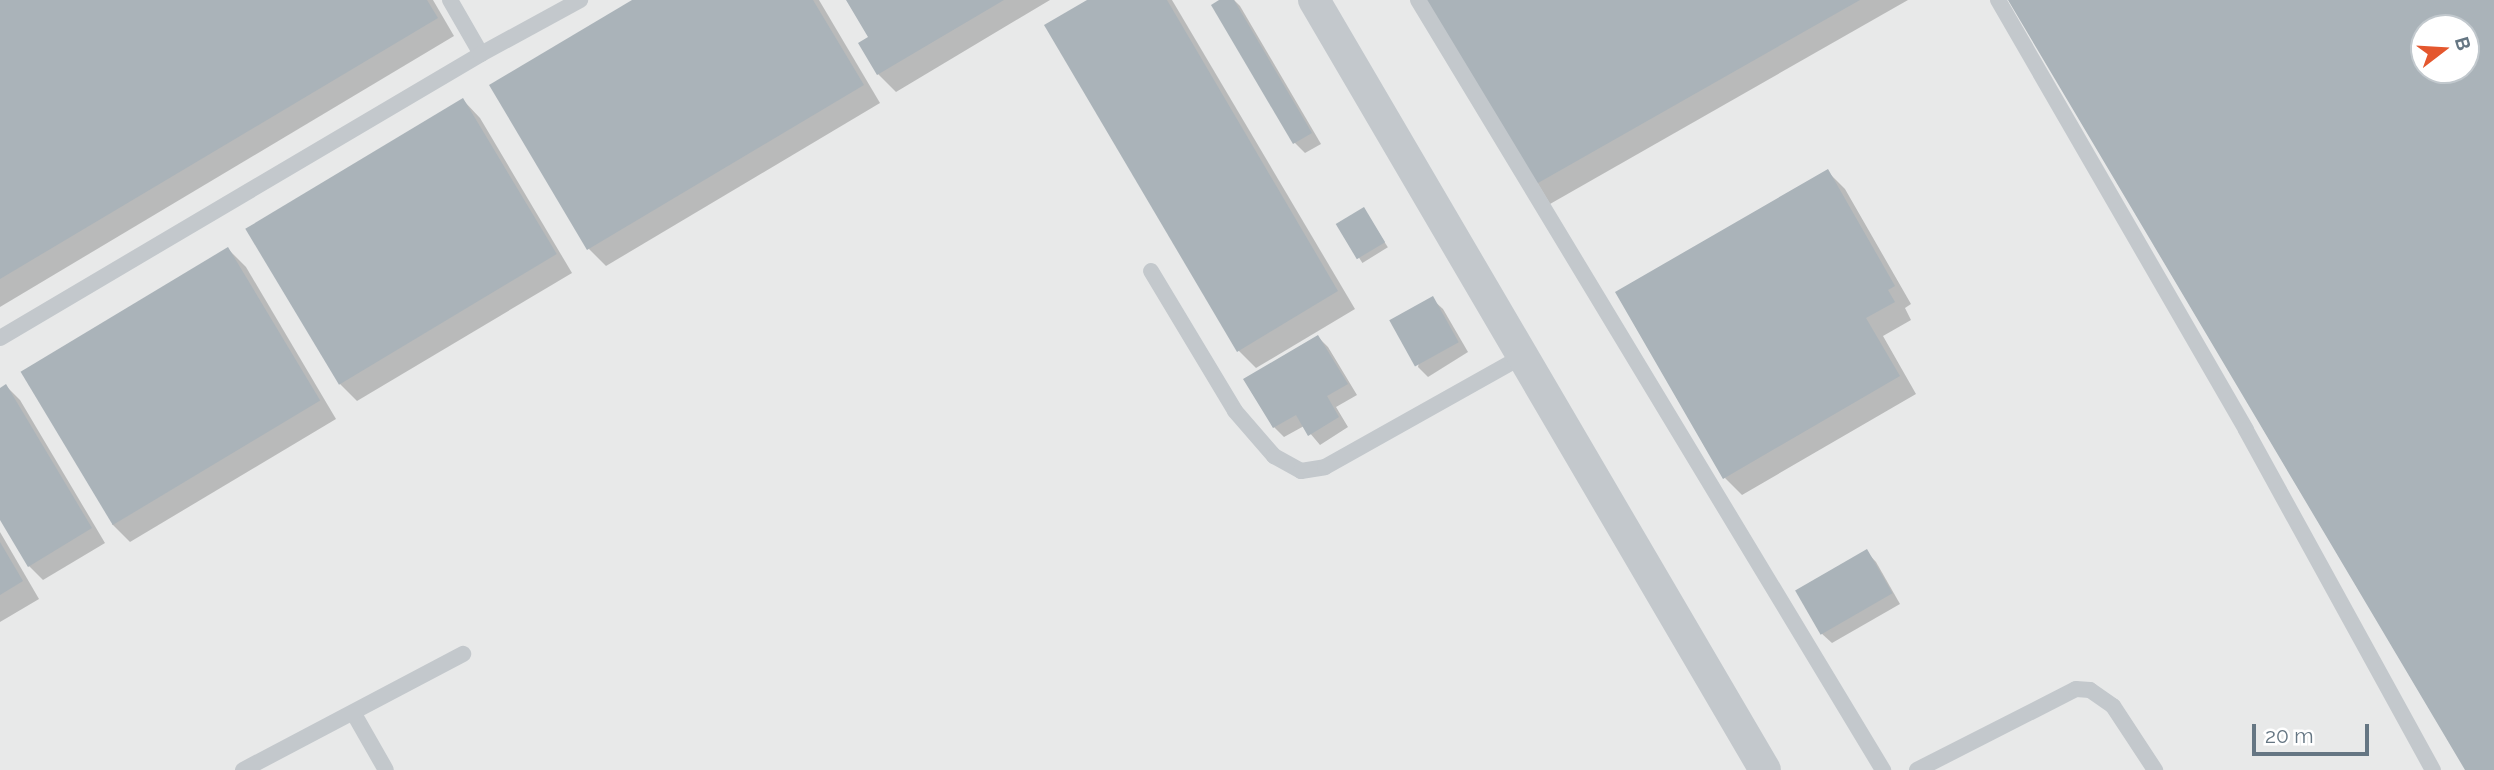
<!DOCTYPE html>
<style>
body{margin:0}
#map{position:relative;width:2494px;height:770px;overflow:hidden;background:#fafaf8;font-family:Raleway,sans-serif}
div>[style]{position:absolute}
.built>*{inset:0;background:#e8e9e9}
.shadow>*{inset:0;background:#0003;transform-origin:0 0}
.building>*{inset:0;background:#aab3b9;transform-origin:0 0}
.lane>*{height:16px;margin:-8px;padding:0 8px;transform-origin:8px;border-radius:8px;background:#c3c8cc}
.street>*{height:32px;margin:-16px;padding:0 16px;transform-origin:16px;border-radius:16px;background:#c3c8cc}
span{translate:-50% -50%;white-space:nowrap;text-align:center;line-height:1.15;-webkit-text-stroke:7px #fff;paint-order:stroke}
.north{position:absolute;left:2410px;top:14px;width:70px;height:70px;box-sizing:border-box;background:#fff;border:2px solid #c1c8cd;border-radius:50%;rotate:73deg;font-size:19px;font-weight:700;line-height:28px;text-align:center;color:#657683}
.north::after{content:'';display:block;margin:auto;width:24px;height:32px;background:#e4572e;clip-path:polygon(50% 0,100% 100%,50% 72%,0 100%)}
.scale{position:absolute;left:2252px;top:724px;width:117px;height:32px;box-sizing:border-box;border:4px solid #657683;border-top:0;padding-left:9px;font-size:21px;line-height:24px;white-space:nowrap;color:#657683;-webkit-text-stroke:5px #fff;paint-order:stroke}
</style>
<div id="map">
<div class="built">
<i style="clip-path:polygon(evenodd,0 0,2494px 0,2494px 770px,0 770px,0 0,2424px 28px,2466px 28px,2466px 70px,2424px 70px,2424px 28px)"></i>
</div>
<div class="shadow">
<i style="clip-path:polygon(0 0,433px 0,454px 36px,0 307px)"></i>
<i style="clip-path:polygon(635px 0,819px 0,880px 103px,606px 266px,589px 249px)"></i>
<i style="clip-path:polygon(848px 0,1050px 0,896px 92px,878px 74px,860px 44px,870px 37px)"></i>
<i style="clip-path:polygon(1090px 0,1172px 0,1355px 309px,1256px 368px,1238px 350px)"></i>
<i style="clip-path:polygon(1223px 0,1234px 0,1240px 6px,1321px 144px,1305px 153px,1295px 143px,1214px 5px)"></i>
<i style="clip-path:polygon(1427px 0,1908px 0,1550px 204px)"></i>
<i style="clip-path:polygon(463px 100px,480px 118px,572px 273px,357px 401px,339px 383px)"></i>
<i style="clip-path:polygon(1827px 171px,1845px 189px,1911px 304px,1905px 308px,1911px 320px,1883px 336px,1916px 394px,1742px 495px,1725px 478px)"></i>
<i style="left:1364px;top:209px;width:45px;height:30px;rotate:58deg"></i>
<i style="clip-path:polygon(228px 249px,246px 267px,336px 419px,130px 542px,112px 524px)"></i>
<i style="clip-path:polygon(1432px 299px,1443px 309px,1468px 352px,1428px 377px,1418px 367px)"></i>
<i style="clip-path:polygon(1318px 337px,1328px 347px,1357px 395px,1336px 407px,1348px 427px,1320px 445px,1304px 426px,1284px 437px,1274px 427px)"></i>
<i style="clip-path:polygon(6px 386px,20px 400px,105px 543px,43px 580px,29px 566px,0 517px,0 390px)"></i>
<i style="clip-path:polygon(0 532px,39px 599px,0 622px)"></i>
<i style="clip-path:polygon(1866px 551px,1876px 562px,1900px 604px,1832px 643px,1821px 633px)"></i>
</div>
<div class="building">
<i style="clip-path:polygon(0 0,427px 0,438px 18px,0 279px)"></i>
<i style="clip-path:polygon(632px 0,813px 0,864px 85px,587px 250px,489px 85px)"></i>
<i style="clip-path:polygon(846px 0,1004px 0,877px 75px,858px 43px,868px 37px)"></i>
<i style="clip-path:polygon(1087px 0,1167px 0,1338px 291px,1237px 352px,1044px 25px)"></i>
<i style="clip-path:polygon(1219px 0,1234px 0,1312px 133px,1293px 144px,1211px 5px)"></i>
<i style="clip-path:polygon(1425px 0,1860px 0,1531px 187px)"></i>
<i style="clip-path:polygon(evenodd,2008px 0,2494px 0,2494px 770px,2465px 770px,2008px 0,2424px 28px,2466px 28px,2466px 70px,2424px 70px,2424px 28px)"></i>
<i style="left:463px;top:98px;width:182px;height:254px;rotate:59deg"></i>
<i style="clip-path:polygon(1828px 169px,1895px 286px,1888px 290px,1895px 302px,1866px 318px,1900px 376px,1723px 479px,1615px 292px)"></i>
<i style="left:1364px;top:207px;width:41px;height:33px;rotate:59deg"></i>
<i style="left:228px;top:247px;width:179px;height:242px;rotate:59deg"></i>
<i style="left:1433px;top:296px;width:53px;height:50px;rotate:61deg"></i>
<i style="clip-path:polygon(1318px 335px,1348px 384px,1327px 396px,1339px 417px,1308px 436px,1296px 415px,1273px 428px,1243px 379px)"></i>
<i style="clip-path:polygon(6px 384px,92px 528px,28px 567px,0 520px,0 388px)"></i>
<i style="clip-path:polygon(0 542px,23px 581px,0 595px)"></i>
<i style="left:1867px;top:549px;width:51px;height:83px;rotate:60deg"></i>
</div>
<div class="lane">
<i style="left:450px;top:0;width:62px;rotate:60.1deg"></i>
<i style="left:1418px;top:0;width:900px;rotate:58.87deg"></i>
<i style="left:1998px;top:0;width:496px;rotate:60deg"></i>
<i style="left:2246px;top:430px;width:388px;rotate:61.2deg"></i>
<i style="left:1151px;top:271px;width:163px;rotate:59deg"></i>
<i style="left:1235px;top:411px;width:60px;rotate:49.1deg"></i>
<i style="left:1274px;top:456px;width:31px;rotate:29deg"></i>
<i style="left:1301px;top:471px;width:24px;rotate:-9deg"></i>
<i style="left:1325px;top:467px;width:227px;rotate:-29.3deg"></i>
<i style="left:0;top:338px;width:559px;rotate:-30.56deg"></i>
<i style="left:481px;top:54px;width:113px;rotate:-28.6deg"></i>
<i style="left:354px;top:714px;width:64px;rotate:60.3deg"></i>
<i style="left:243px;top:770px;width:249px;rotate:-27.8deg"></i>
<i style="left:1917px;top:770px;width:178px;rotate:-27deg"></i>
<i style="left:2076px;top:689px;width:14px;rotate:4deg"></i>
<i style="left:2090px;top:690px;width:28px;rotate:35deg"></i>
<i style="left:2113px;top:706px;width:77px;rotate:56.7deg"></i>
</div>
<div class="street">
<i style="left:1314px;top:0;width:892px;rotate:59.64deg"></i>
</div>
<div class="north">B</div>
<div class="scale">20 m</div>
</div>
